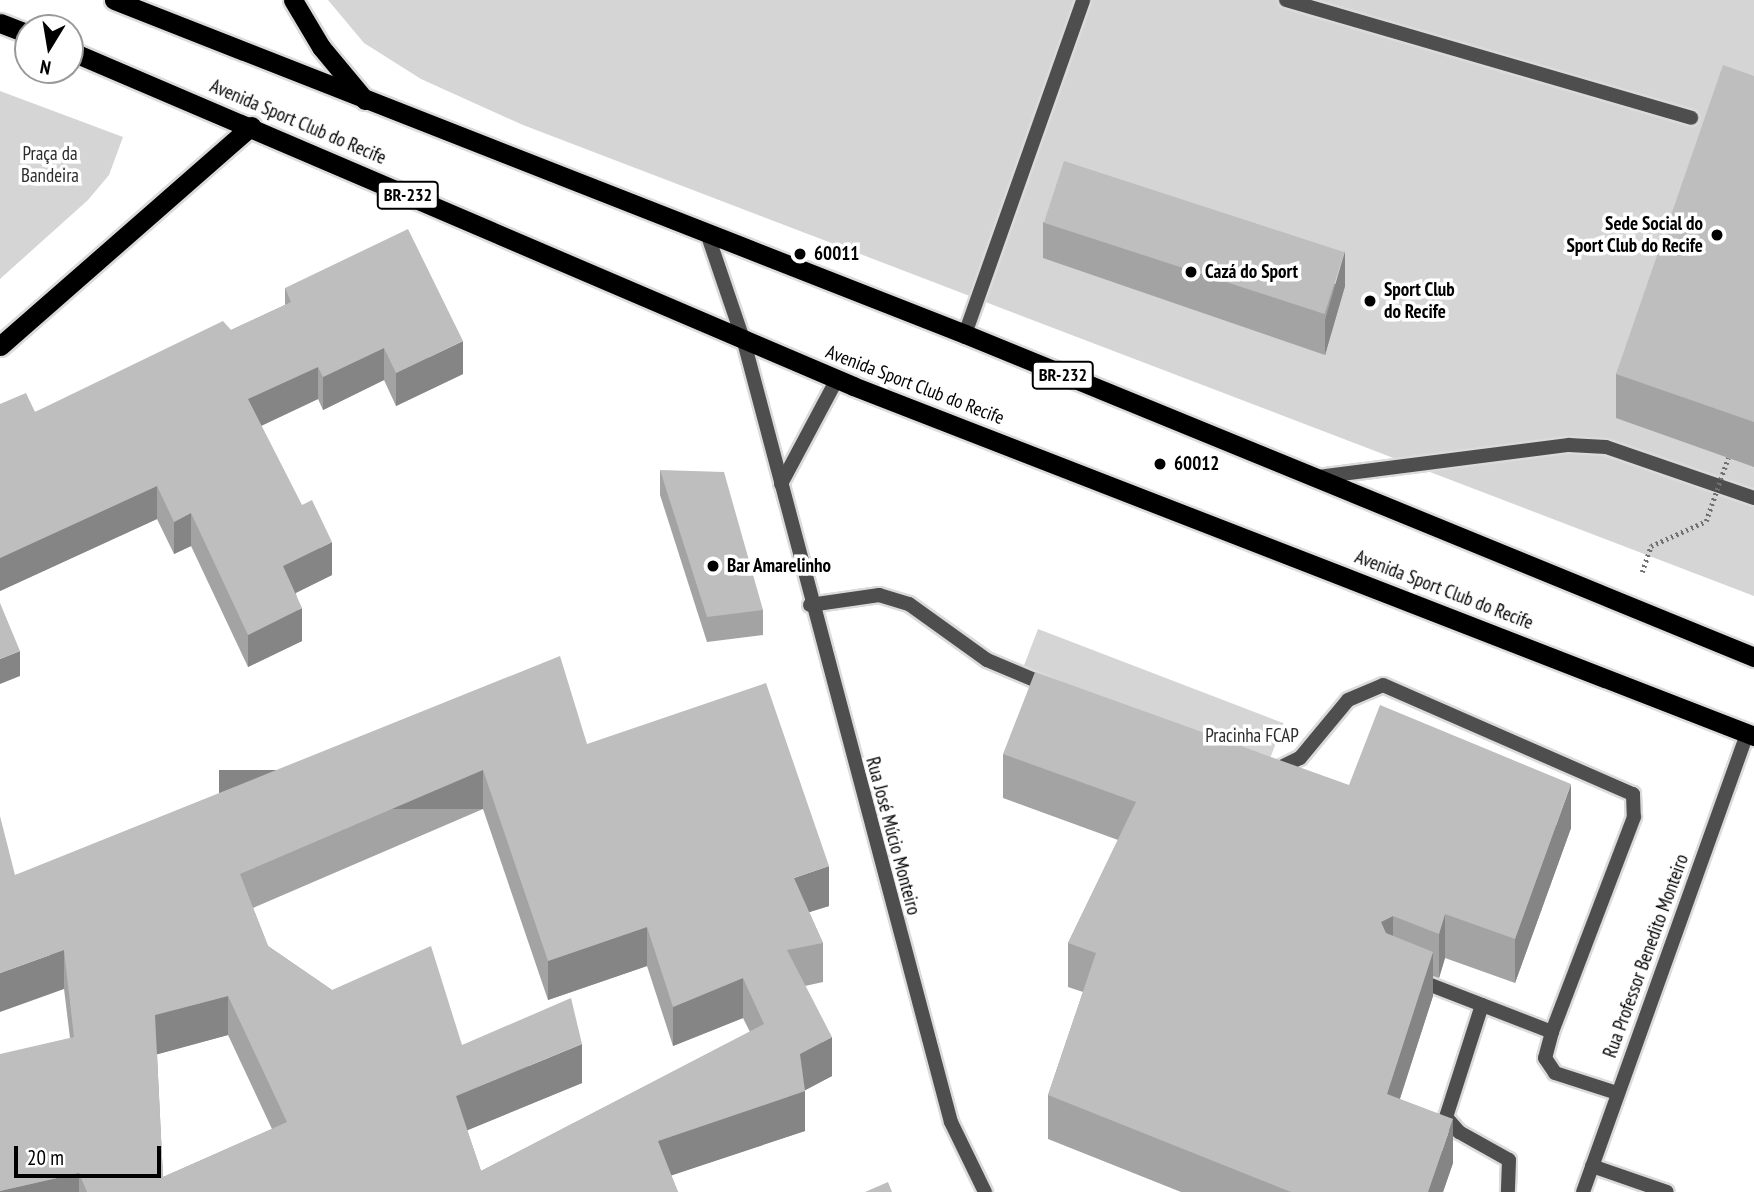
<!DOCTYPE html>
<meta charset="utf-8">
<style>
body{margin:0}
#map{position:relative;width:1754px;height:1192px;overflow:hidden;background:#fff;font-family:"PT Sans Narrow",sans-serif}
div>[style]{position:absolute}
.green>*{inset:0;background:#d5d5d5;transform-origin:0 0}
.path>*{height:4.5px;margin-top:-2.25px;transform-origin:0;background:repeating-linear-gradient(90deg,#707070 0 2px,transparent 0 5.5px)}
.roads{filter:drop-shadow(2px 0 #dbdbdb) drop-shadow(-2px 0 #dbdbdb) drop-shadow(0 2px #dbdbdb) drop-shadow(0 -2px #dbdbdb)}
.service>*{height:14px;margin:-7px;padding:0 7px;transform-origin:7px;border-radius:7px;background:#4e4e4e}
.tertiary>*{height:14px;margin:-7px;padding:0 7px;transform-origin:7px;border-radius:7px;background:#4e4e4e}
.trunk>*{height:19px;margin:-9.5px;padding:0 9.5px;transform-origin:9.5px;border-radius:9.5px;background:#000}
.path-bridge>*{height:4.5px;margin-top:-2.25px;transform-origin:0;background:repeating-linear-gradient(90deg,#707070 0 2px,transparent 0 5.5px)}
.wall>*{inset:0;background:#a3a3a3}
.shaded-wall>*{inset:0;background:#858585;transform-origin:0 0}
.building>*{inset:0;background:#bebebe;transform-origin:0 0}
.dots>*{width:19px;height:19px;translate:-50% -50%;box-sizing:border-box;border:4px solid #fff;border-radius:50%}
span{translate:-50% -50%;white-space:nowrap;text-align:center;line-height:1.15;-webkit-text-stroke:7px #fff;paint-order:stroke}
.shield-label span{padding:2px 5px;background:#fff;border:2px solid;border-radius:5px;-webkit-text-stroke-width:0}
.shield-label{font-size:18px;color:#000;font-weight:700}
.street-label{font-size:19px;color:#000}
.park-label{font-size:19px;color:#2c2c2c}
.poi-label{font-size:19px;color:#000;font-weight:700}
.right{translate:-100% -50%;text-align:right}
.left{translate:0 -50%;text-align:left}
.north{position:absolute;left:14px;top:14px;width:70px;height:70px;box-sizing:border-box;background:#fff;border:2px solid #999;border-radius:50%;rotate:191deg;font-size:19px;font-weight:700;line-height:28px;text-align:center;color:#000}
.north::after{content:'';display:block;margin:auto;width:24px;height:32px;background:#000;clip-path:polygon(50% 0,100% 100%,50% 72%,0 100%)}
.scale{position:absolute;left:14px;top:1146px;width:147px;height:32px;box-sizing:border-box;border:4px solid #000;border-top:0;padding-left:9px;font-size:21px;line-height:24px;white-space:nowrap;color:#000;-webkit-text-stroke:5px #fff;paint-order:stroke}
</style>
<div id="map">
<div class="green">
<i style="clip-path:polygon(328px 0,1754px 0,1754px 596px,523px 125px,421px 79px,364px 43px)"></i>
<i style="clip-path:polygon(0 91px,123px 137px,109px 175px,88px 200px,0 279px)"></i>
<i style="left:1038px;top:629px;width:263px;height:44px;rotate:21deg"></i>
</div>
<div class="path">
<i style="left:1642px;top:572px;width:28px;rotate:-71deg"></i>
</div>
<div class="roads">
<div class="service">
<i style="left:1286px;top:0;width:422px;rotate:16.2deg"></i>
<i style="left:965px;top:334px;width:354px;rotate:-70.5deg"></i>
<i style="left:1318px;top:477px;width:253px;rotate:-7.3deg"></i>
<i style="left:1569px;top:445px;width:37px;rotate:3deg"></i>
<i style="left:1606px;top:447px;width:157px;rotate:19deg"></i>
<i style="left:810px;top:605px;width:70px;rotate:-8.2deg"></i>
<i style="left:879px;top:595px;width:31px;rotate:17deg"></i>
<i style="left:909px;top:604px;width:96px;rotate:35.7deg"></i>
<i style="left:987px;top:660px;width:67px;rotate:22.8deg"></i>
<i style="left:1273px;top:771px;width:30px;rotate:-26deg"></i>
<i style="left:1300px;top:758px;width:75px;rotate:-50.4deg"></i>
<i style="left:1348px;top:700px;width:38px;rotate:-23deg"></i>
<i style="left:1383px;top:685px;width:273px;rotate:23.6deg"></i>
<i style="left:1633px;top:794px;width:23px;rotate:88deg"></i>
<i style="left:1634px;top:817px;width:230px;rotate:110.9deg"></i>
<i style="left:1552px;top:1032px;width:144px;rotate:-158.8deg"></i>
<i style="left:1482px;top:1005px;width:118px;rotate:107.8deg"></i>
<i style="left:1446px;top:1117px;width:20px;rotate:49deg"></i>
<i style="left:1459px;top:1132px;width:57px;rotate:29.2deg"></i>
<i style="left:1509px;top:1160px;width:32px;rotate:92deg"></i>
<i style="left:1552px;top:1032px;width:27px;rotate:105deg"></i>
<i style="left:1545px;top:1058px;width:18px;rotate:56deg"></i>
<i style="left:1555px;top:1073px;width:65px;rotate:17.9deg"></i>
<i style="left:1592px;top:1166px;width:79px;rotate:19.1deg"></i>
</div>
<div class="tertiary">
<i style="left:708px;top:236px;width:112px;rotate:71.2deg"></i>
<i style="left:744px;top:342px;width:807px;rotate:75.14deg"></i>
<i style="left:951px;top:1122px;width:78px;rotate:64.1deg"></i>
<i style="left:781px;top:484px;width:119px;rotate:-61.9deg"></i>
<i style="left:1583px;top:1192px;width:487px;rotate:-70.3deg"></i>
</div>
<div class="trunk">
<i style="left:114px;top:0;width:914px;rotate:21.43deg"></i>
<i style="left:965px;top:334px;width:853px;rotate:22.26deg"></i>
<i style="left:293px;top:0;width:55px;rotate:59.2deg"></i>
<i style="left:321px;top:47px;width:69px;rotate:50.3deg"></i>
<i style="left:0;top:23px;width:30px;rotate:21deg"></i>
<i style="left:70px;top:51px;width:852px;rotate:23.16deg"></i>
<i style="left:853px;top:386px;width:967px;rotate:21.23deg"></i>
<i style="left:0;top:346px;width:334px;rotate:-41.2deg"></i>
</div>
</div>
<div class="path-bridge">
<i style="left:1651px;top:546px;width:60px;rotate:-24.4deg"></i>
<i style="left:1706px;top:521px;width:67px;rotate:-70.8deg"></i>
</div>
<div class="wall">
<i style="clip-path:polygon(1754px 76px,1754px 467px,1616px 418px,1616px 374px)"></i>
<i style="clip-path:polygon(1043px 222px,1345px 286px,1325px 355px,1043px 258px)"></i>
<i style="clip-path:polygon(285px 288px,463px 374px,396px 406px,384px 380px,323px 410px,318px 399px,261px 426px,332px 575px,296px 593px,302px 641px,248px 667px,191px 546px,174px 554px,157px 519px,0 591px,0 404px,35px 412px,231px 330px,285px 305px)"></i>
<i style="clip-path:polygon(660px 470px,763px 610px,763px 635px,707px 642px,660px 495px)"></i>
<i style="clip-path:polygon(evenodd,587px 744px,829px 906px,809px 912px,823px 943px,823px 982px,805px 986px,832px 1076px,805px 1090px,805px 1131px,671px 1175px,678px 1192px,0 1192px,70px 1038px,64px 989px,15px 875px,587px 744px,483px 809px,548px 1000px,647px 966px,673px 1046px,743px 1018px,750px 1032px,481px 1171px,467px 1130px,582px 1083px,462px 1045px,332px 990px,268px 946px,253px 908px,483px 809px,587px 744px,228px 1035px,272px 1129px,163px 1177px,157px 1054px,228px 1035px)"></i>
<i style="clip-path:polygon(1003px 754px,1349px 785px,1571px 828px,1515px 983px,1445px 958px,1439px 978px,1433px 976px,1433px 996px,1400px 1099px,1453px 1163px,1443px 1192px,1181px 1192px,1048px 1139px,1048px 1095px,1083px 992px,1068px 987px,1068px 943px,1118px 840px,1003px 798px)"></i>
</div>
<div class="shaded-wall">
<i style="clip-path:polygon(1345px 251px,1345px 286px,1325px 355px,1325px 320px)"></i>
<i style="clip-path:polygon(463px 341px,463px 374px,396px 406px,396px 373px)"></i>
<i style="clip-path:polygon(384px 348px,384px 380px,323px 410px,323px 377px)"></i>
<i style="clip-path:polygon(318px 367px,318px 399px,248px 432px,248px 399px)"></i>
<i style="clip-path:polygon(157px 486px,157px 519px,0 591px,0 558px)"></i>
<i style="clip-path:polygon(191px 513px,191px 546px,174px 554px,174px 522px)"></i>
<i style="clip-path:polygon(332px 542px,332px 575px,283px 599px,283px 566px)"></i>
<i style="clip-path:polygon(302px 608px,302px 641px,248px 667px,248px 635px)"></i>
<i style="clip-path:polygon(20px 651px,20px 676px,0 684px,0 659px)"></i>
<i style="left:483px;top:770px;width:39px;height:264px;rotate:90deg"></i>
<i style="clip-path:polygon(1571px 784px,1571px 828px,1515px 983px,1515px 939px)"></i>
<i style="clip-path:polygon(829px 866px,829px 906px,794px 917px,794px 878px)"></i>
<i style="clip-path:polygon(1445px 914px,1445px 958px,1439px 978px,1439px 934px)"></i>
<i style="clip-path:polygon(1393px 916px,1393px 960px,1381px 922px)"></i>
<i style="clip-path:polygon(647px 927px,647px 966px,548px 1000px,548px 961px)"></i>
<i style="clip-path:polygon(64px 950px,64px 989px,0 1012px,0 973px)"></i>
<i style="clip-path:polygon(1433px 952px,1433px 996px,1387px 1138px,1387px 1094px)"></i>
<i style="clip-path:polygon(743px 978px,743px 1018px,673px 1046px,673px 1007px)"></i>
<i style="clip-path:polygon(228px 996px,228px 1035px,155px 1055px,155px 1015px)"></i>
<i style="clip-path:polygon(832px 1037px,832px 1076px,800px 1093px,800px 1054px)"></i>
<i style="clip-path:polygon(582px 1044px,582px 1083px,456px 1135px,456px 1096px)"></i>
<i style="clip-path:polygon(805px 1091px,805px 1131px,658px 1180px,658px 1141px)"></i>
<i style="clip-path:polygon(1453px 1119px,1453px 1163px,1443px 1192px,1428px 1192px)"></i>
<i style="clip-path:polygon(79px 1173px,79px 1192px,0 1192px,0 1191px)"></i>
</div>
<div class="building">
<i style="clip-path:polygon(1723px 65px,1754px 76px,1754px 422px,1616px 374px)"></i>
<i style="left:1064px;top:161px;width:295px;height:65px;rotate:18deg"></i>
<i style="clip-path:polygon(408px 229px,463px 341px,396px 373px,384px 348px,323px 377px,318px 367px,248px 399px,302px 505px,312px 500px,332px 542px,283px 566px,302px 608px,248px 635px,191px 513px,174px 522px,157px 486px,0 558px,0 404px,26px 393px,35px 412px,223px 321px,231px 330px,291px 302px,285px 288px)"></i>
<i style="clip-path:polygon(660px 470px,724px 472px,763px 610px,707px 617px)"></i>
<i style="clip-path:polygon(0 603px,20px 651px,0 659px)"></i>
<i style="clip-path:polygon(evenodd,560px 656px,587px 744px,766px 683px,829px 866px,794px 878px,823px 943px,787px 950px,832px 1037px,800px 1054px,805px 1091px,658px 1141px,678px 1192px,87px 1192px,79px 1173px,0 1191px,0 1054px,74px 1037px,64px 950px,0 973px,0 816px,15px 875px,560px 656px,483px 770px,548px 961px,647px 927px,673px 1007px,743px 978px,764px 1024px,481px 1171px,456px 1096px,582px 1044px,571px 998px,462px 1045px,431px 946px,332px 990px,268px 946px,240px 874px,483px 770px,560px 656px,228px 996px,287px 1122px,163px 1177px,155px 1015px,228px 996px)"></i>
<i style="clip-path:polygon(1035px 672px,1349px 785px,1380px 705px,1571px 784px,1515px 939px,1445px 914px,1439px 934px,1393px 916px,1381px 922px,1386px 933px,1433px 952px,1387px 1094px,1453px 1119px,1428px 1192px,1291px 1192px,1048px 1095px,1096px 953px,1068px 943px,1136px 802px,1003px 754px)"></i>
<i style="clip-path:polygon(888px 1182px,892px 1192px,865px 1192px)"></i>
</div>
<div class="dots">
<i style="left:1717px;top:235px;background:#000"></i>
<i style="left:800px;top:254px;background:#000"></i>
<i style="left:1191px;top:272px;background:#000"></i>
<i style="left:1370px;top:301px;background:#000"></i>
<i style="left:1160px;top:464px;background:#000"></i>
<i style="left:713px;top:566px;background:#000"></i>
</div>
<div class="shield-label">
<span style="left:408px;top:195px">BR-232</span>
<span style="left:1063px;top:375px">BR-232</span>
</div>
<div class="street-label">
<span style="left:298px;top:122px;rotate:23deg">Avenida Sport Club do Recife</span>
<span style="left:915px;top:385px;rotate:21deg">Avenida Sport Club do Recife</span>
<span style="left:1444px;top:590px;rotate:21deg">Avenida Sport Club do Recife</span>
<span style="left:893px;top:836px;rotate:75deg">Rua José Múcio Monteiro</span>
<span style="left:1646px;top:956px;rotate:-70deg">Rua Professor Benedito Monteiro</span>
</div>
<div class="park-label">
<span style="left:50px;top:165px">Praça da<br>Bandeira</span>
<span style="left:1252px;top:736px">Pracinha FCAP</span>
</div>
<div class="poi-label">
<span class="right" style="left:1703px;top:235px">Sede Social do<br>Sport Club do Recife</span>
<span class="left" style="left:814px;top:254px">60011</span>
<span class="left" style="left:1205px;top:272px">Cazá do Sport</span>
<span class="left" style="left:1384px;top:301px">Sport Club<br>do Recife</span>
<span class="left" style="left:1174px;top:464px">60012</span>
<span class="left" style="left:727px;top:566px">Bar Amarelinho</span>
</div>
<div class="north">N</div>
<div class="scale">20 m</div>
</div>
